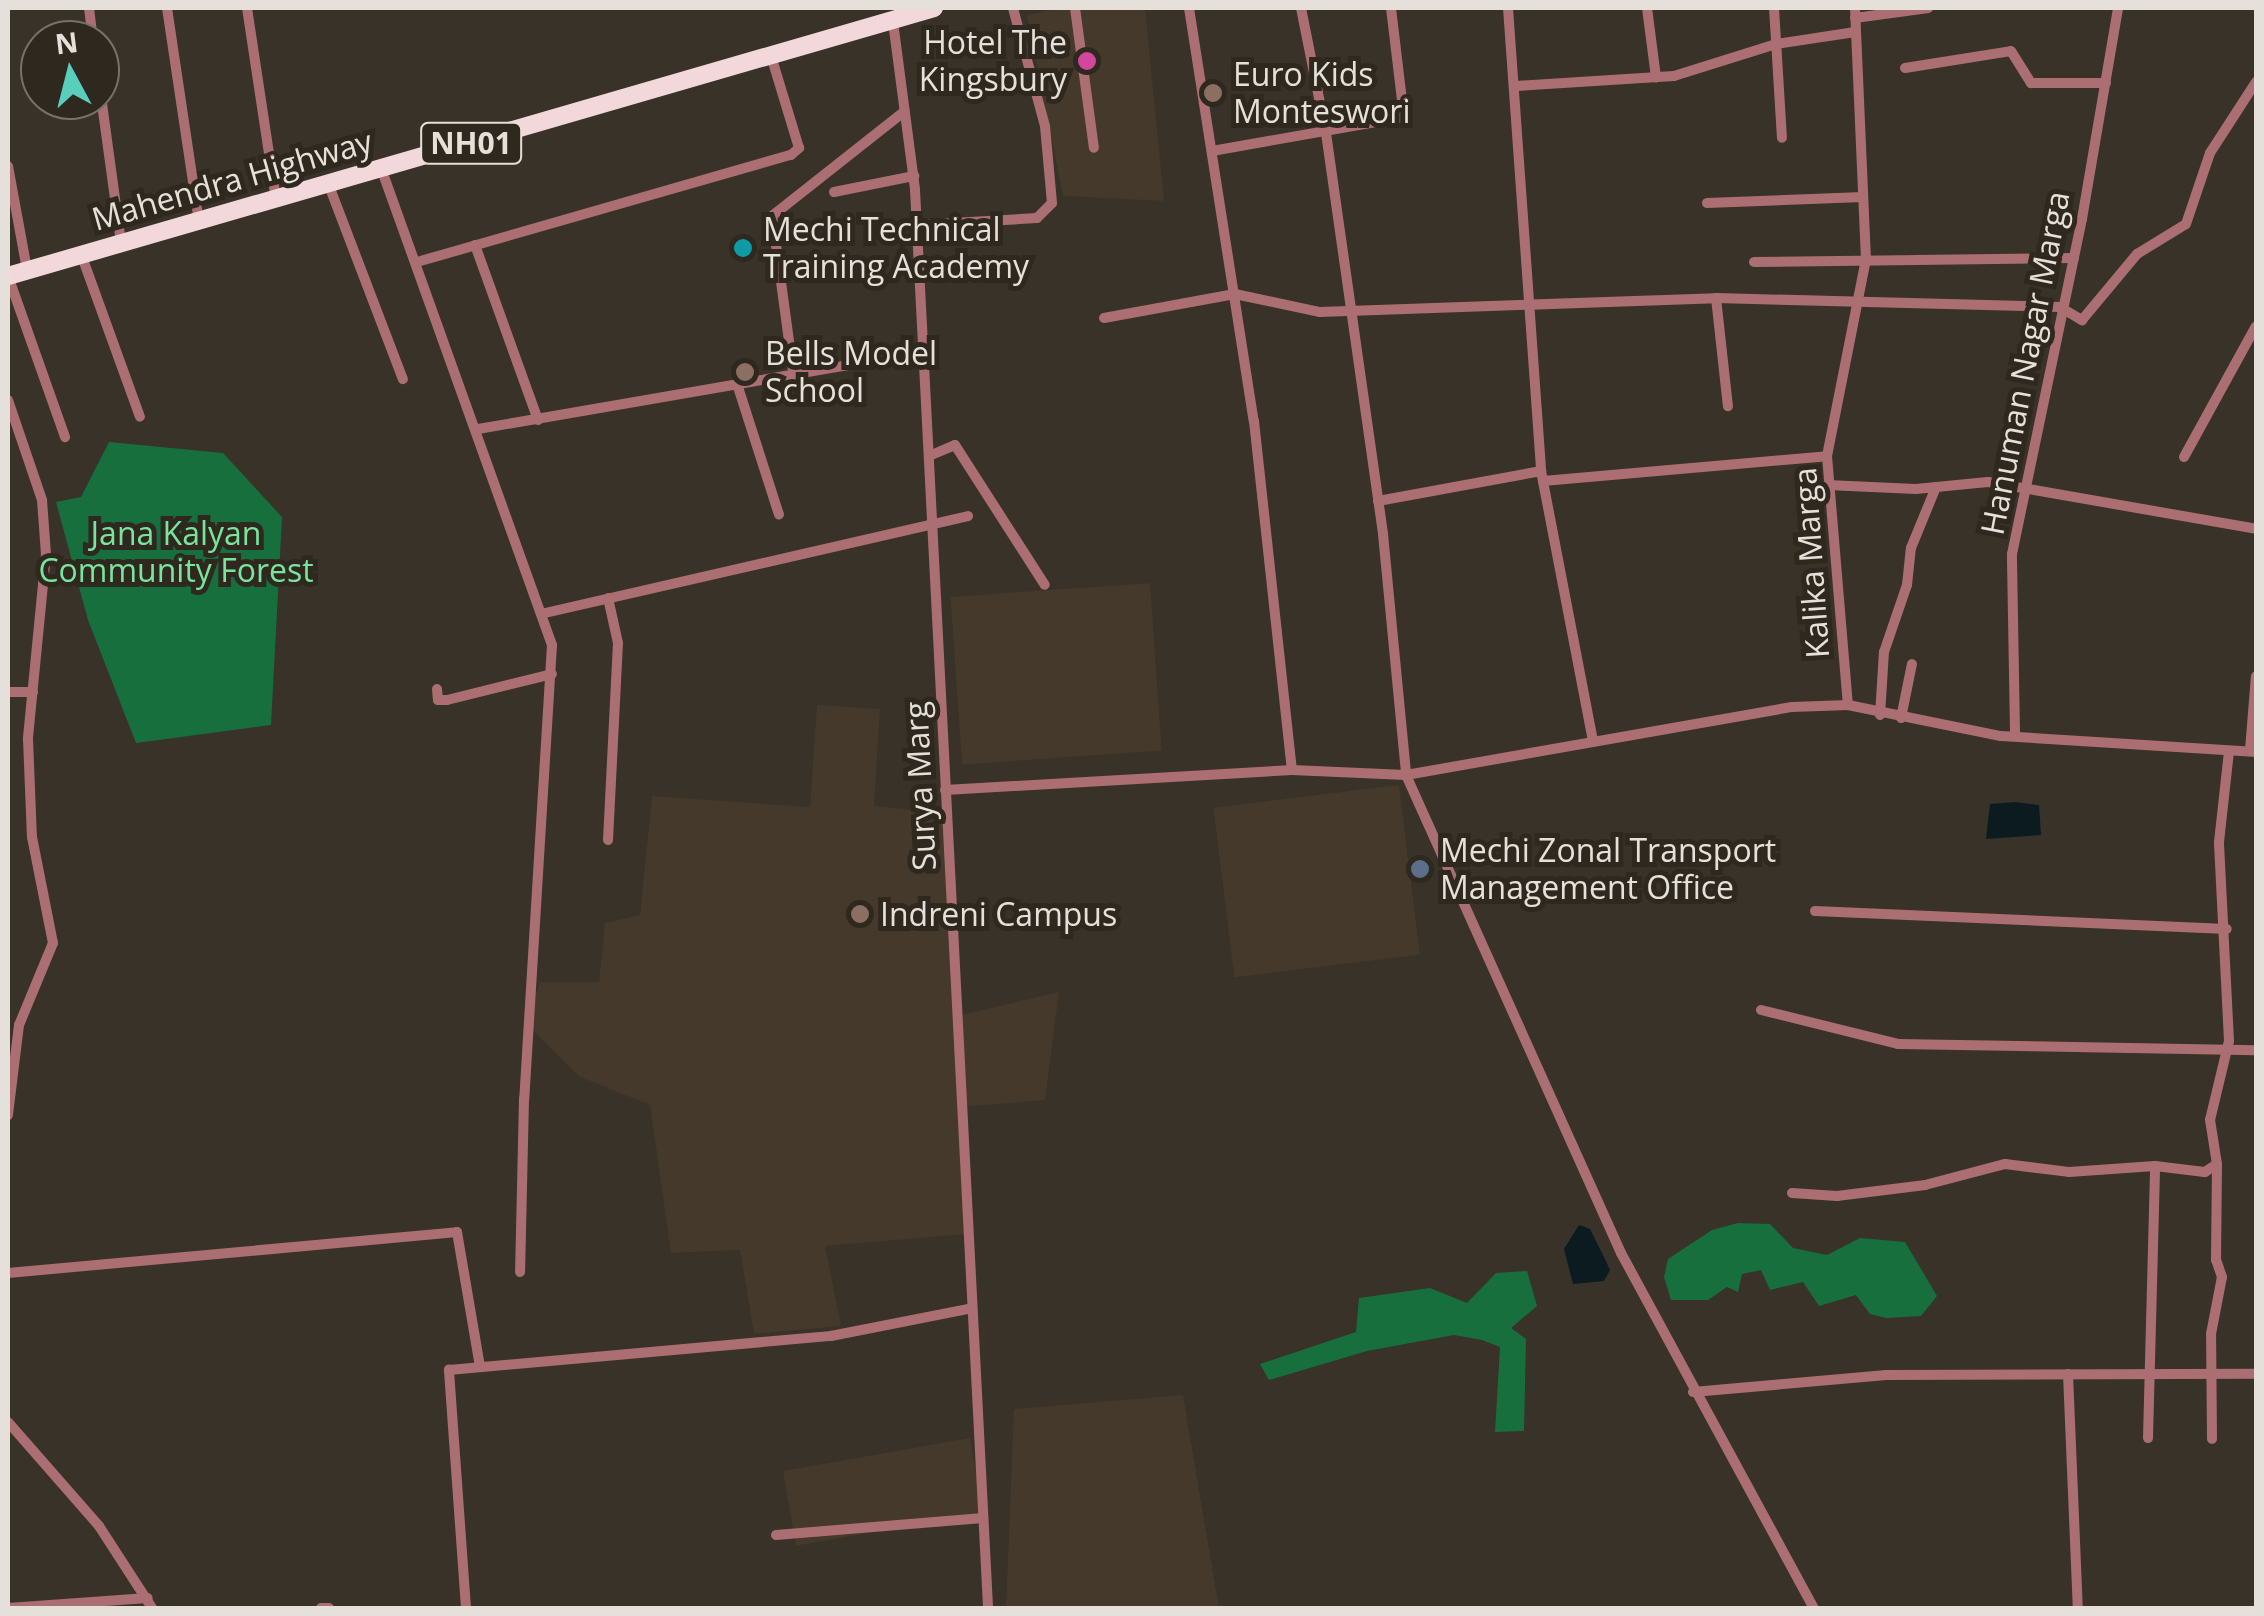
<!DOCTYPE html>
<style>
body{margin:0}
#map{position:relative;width:2264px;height:1616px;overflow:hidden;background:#383228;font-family:"Open Sans",sans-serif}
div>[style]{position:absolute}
.built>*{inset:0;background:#44392a;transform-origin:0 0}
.forest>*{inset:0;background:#176f3e}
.water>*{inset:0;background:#0c1b20}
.minor>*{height:10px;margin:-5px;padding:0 5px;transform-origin:5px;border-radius:5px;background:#ab6e73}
.trunk>*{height:18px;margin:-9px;padding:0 9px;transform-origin:9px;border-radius:9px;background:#f2d8da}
.dots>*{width:28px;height:28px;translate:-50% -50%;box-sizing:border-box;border:5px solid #2e281e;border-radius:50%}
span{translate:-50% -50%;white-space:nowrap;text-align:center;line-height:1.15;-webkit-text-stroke:10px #2e281e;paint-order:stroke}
.shield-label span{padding:2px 8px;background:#2e281e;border:2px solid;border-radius:8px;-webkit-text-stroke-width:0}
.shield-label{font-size:30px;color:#e5e1da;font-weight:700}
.poi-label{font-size:32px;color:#e5e1da}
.right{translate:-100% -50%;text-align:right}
.left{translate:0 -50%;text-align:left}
.street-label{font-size:32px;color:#e5e1da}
.park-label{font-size:32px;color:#78e49c}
.frame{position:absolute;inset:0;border:10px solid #e5e1da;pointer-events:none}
.north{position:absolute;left:20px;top:20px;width:100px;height:100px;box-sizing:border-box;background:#2e281e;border:2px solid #777269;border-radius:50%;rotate:353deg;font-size:28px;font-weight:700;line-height:40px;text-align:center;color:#e5e1da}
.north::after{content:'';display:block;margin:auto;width:35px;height:45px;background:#5acebc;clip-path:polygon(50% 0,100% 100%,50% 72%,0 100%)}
</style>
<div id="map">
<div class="built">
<i style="clip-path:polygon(1060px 8px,1145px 8px,1164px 201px,1063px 196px,1027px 15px)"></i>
<i style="left:1150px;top:583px;width:168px;height:200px;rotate:86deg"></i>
<i style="clip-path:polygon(817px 705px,880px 709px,874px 806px,946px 813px,957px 1016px,1059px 992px,1045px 1100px,962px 1107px,968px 1234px,825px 1246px,841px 1326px,754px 1334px,740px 1250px,671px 1253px,650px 1105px,580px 1077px,527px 1024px,540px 982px,599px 982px,605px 923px,640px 915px,652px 796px,810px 807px)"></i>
<i style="left:1399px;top:785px;width:171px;height:187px;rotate:83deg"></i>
<i style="clip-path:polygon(1183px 1395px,1219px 1608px,1006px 1608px,1014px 1409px)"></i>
<i style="left:970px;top:1438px;width:76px;height:190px;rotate:80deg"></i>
</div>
<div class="forest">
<i style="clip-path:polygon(109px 442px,223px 453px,282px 517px,271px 725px,136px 743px,88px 620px,56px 502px,81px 497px)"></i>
<i style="clip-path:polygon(1738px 1223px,1770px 1224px,1793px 1248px,1827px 1255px,1860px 1238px,1905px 1242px,1937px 1296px,1921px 1316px,1886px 1318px,1870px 1314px,1856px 1295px,1819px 1306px,1803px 1282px,1770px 1290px,1761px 1270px,1742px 1274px,1738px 1292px,1727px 1287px,1708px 1300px,1671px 1300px,1664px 1277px,1668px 1259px,1712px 1230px)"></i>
<i style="clip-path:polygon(1527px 1271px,1537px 1306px,1511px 1328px,1526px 1339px,1524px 1431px,1495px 1432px,1500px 1347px,1482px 1340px,1454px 1335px,1367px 1351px,1269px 1380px,1260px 1364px,1356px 1332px,1359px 1298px,1430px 1288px,1467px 1303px,1496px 1273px)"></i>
</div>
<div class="water">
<i style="clip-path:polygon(2015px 802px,2039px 805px,2041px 835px,1986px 839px,1990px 804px)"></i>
<i style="clip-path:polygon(1579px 1225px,1590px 1229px,1604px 1257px,1610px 1270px,1604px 1281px,1573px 1284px,1564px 1249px)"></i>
</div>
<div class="minor">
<i style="left:89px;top:8px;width:32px;rotate:83deg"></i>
<i style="left:167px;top:8px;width:216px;rotate:81.5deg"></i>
<i style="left:247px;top:8px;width:193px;rotate:81.4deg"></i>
<i style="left:1075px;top:8px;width:141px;rotate:82.3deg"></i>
<i style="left:1189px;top:8px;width:418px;rotate:81.1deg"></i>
<i style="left:1254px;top:421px;width:351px;rotate:83.8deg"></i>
<i style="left:1301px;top:8px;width:127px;rotate:78.7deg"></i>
<i style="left:1326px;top:133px;width:405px;rotate:81.9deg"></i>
<i style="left:1383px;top:534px;width:242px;rotate:84.5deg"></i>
<i style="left:1406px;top:775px;width:524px;rotate:65.78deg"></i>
<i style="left:1621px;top:1253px;width:404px;rotate:61.5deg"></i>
<i style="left:1508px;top:8px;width:464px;rotate:85.9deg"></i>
<i style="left:1541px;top:471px;width:276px;rotate:79.1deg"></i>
<i style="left:1647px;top:8px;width:70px;rotate:82.6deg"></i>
<i style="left:1774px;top:8px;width:130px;rotate:86.5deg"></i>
<i style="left:1855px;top:8px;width:251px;rotate:87.5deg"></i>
<i style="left:1866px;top:259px;width:201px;rotate:101.2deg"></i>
<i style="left:1827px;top:456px;width:250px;rotate:85.2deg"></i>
<i style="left:1848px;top:705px;width:156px;rotate:11.5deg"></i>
<i style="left:2001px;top:736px;width:256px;rotate:3.6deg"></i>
<i style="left:1855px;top:18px;width:74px;rotate:-7.8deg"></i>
<i style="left:893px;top:22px;width:169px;rotate:82.5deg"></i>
<i style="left:915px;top:190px;width:1420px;rotate:87.05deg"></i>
<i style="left:1905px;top:68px;width:107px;rotate:-9.1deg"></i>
<i style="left:2011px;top:51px;width:38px;rotate:58deg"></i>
<i style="left:2031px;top:83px;width:75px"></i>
<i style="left:1516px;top:86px;width:158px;rotate:-3.6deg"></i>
<i style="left:1674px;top:76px;width:107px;rotate:-17.4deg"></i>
<i style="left:1776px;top:44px;width:80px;rotate:-8.6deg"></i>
<i style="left:100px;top:89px;width:154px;rotate:82.2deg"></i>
<i style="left:1212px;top:151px;width:195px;rotate:-10deg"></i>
<i style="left:1404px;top:117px;width:110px;rotate:-96.8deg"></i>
<i style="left:8px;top:166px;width:106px;rotate:79.6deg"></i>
<i style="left:381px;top:168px;width:507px;rotate:70.28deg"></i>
<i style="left:552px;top:645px;width:455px;rotate:93.5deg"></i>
<i style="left:524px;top:1099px;width:173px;rotate:91.3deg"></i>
<i style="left:328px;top:183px;width:210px;rotate:69.1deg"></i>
<i style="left:834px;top:192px;width:82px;rotate:-11.3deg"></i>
<i style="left:1707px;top:203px;width:156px;rotate:-2.2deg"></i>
<i style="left:917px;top:225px;width:120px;rotate:-3.3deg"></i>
<i style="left:1037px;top:218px;width:21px;rotate:-45deg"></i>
<i style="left:1052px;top:203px;width:77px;rotate:-95.2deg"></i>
<i style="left:1045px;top:126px;width:122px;rotate:-105.2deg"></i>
<i style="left:475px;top:245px;width:186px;rotate:70.2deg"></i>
<i style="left:81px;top:254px;width:173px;rotate:70.1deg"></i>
<i style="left:417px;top:262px;width:389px;rotate:-16deg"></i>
<i style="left:791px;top:155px;width:11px;rotate:-41deg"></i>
<i style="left:799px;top:148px;width:96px;rotate:-106.9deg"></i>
<i style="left:1754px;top:262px;width:320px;rotate:-0.7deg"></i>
<i style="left:8px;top:276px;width:171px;rotate:70.5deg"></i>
<i style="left:1716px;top:298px;width:109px;rotate:83.7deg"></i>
<i style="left:1104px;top:318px;width:133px;rotate:-10.4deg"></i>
<i style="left:1235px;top:294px;width:87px;rotate:12deg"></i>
<i style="left:1320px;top:312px;width:396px;rotate:-2deg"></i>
<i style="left:1716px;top:298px;width:344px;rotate:1.5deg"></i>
<i style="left:2060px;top:307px;width:26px;rotate:31deg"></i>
<i style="left:2082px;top:320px;width:86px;rotate:-50.2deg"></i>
<i style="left:2137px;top:254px;width:57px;rotate:-31.5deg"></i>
<i style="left:2186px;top:224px;width:75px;rotate:-71.3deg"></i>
<i style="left:2210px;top:153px;width:85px;rotate:-57.1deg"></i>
<i style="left:794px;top:378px;width:163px;rotate:-97.7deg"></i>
<i style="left:772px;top:216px;width:169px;rotate:-38.3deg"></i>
<i style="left:738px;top:387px;width:134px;rotate:72.2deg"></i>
<i style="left:8px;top:400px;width:106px;rotate:71.2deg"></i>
<i style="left:42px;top:500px;width:54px;rotate:85.8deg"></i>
<i style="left:46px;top:554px;width:186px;rotate:95.6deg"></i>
<i style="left:28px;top:739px;width:98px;rotate:87.7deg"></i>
<i style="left:32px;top:837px;width:108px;rotate:78.8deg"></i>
<i style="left:53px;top:943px;width:89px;rotate:112.5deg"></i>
<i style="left:19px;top:1025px;width:91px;rotate:97deg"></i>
<i style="left:478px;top:429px;width:452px;rotate:-9.8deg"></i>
<i style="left:929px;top:456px;width:28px;rotate:-23deg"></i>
<i style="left:955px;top:445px;width:166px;rotate:57.3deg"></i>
<i style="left:2184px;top:457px;width:149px;rotate:-61.2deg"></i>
<i style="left:1543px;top:481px;width:285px;rotate:-5deg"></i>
<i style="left:1827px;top:485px;width:89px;rotate:2.6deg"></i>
<i style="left:1916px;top:489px;width:72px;rotate:-5.6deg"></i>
<i style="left:1988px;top:482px;width:272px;rotate:9.9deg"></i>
<i style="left:1378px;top:501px;width:166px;rotate:-10.4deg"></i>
<i style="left:545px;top:613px;width:434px;rotate:-12.9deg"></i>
<i style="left:437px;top:689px;width:11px;rotate:85deg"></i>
<i style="left:438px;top:700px;width:9px"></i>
<i style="left:447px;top:700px;width:108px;rotate:-13.9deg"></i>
<i style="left:8px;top:692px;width:25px"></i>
<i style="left:1880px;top:715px;width:63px;rotate:-86.4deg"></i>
<i style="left:1884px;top:652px;width:71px;rotate:-71.1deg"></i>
<i style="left:1907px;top:585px;width:37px;rotate:-84deg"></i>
<i style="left:1911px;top:548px;width:66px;rotate:-67.7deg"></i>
<i style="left:1901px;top:718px;width:55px;rotate:-78.5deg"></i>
<i style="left:2015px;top:732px;width:178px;rotate:-91deg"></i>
<i style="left:2012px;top:554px;width:342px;rotate:-78.2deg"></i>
<i style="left:2082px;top:219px;width:214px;rotate:-80.3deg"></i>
<i style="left:2250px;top:750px;width:74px;rotate:-85.4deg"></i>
<i style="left:945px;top:790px;width:348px;rotate:-3.3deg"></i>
<i style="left:1292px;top:770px;width:114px;rotate:2.5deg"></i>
<i style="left:1406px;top:775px;width:392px;rotate:-10deg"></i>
<i style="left:1792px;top:707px;width:56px;rotate:-2deg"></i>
<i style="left:608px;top:840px;width:197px;rotate:-87.1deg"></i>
<i style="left:618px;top:643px;width:46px;rotate:-102.5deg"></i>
<i style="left:1815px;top:911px;width:412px;rotate:2.5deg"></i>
<i style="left:1761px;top:1010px;width:141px;rotate:13.9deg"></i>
<i style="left:1898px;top:1044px;width:358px;rotate:1deg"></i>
<i style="left:1792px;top:1193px;width:45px;rotate:3.8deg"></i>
<i style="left:1837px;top:1196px;width:89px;rotate:-7.1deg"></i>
<i style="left:1925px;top:1185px;width:83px;rotate:-14.7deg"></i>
<i style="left:2005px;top:1164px;width:64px;rotate:7.1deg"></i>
<i style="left:2069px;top:1172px;width:86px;rotate:-4deg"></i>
<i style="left:2155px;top:1166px;width:50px;rotate:6.8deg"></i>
<i style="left:2205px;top:1172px;width:14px;rotate:-34deg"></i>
<i style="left:2217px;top:1164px;width:45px;rotate:-99deg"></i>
<i style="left:2210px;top:1120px;width:81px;rotate:-76.5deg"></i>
<i style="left:2229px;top:1041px;width:199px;rotate:-92.9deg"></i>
<i style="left:2219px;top:842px;width:91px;rotate:-83.7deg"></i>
<i style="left:8px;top:1273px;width:451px;rotate:-5.2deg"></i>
<i style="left:457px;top:1232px;width:137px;rotate:80.3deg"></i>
<i style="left:2068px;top:1374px;width:234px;rotate:87.6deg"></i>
<i style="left:1693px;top:1392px;width:194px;rotate:-5deg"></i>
<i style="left:1886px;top:1375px;width:370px;rotate:-0.2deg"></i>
<i style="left:8px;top:1422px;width:138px;rotate:48.8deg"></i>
<i style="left:99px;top:1526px;width:98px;rotate:57.1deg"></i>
<i style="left:2148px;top:1438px;width:272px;rotate:-88.5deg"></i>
<i style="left:2212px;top:1439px;width:105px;rotate:-90.5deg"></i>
<i style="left:2211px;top:1334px;width:58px;rotate:-79.1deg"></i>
<i style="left:2222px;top:1277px;width:18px;rotate:-109deg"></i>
<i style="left:2216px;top:1260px;width:96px;rotate:-89.4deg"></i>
<i style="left:776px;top:1535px;width:208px;rotate:-4.7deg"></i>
<i style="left:8px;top:1608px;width:140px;rotate:-4.1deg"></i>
<i style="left:321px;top:1608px;width:8px"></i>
<i style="left:466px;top:1608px;width:239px;rotate:-94.1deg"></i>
<i style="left:449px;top:1370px;width:384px;rotate:-5.1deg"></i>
<i style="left:831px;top:1336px;width:144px;rotate:-11.2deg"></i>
</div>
<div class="trunk">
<i style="left:8px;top:276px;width:964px;rotate:-16.14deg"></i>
</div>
<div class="dots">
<i style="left:1087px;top:61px;background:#d1479c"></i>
<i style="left:1213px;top:93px;background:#8d6e63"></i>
<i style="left:743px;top:248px;background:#0f9aa8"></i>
<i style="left:745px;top:372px;background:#8d6e63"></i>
<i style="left:1420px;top:869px;background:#5c6f8a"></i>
<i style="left:860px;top:914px;background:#8d6e63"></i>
</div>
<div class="shield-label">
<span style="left:471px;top:143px">NH01</span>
</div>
<div class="poi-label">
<span class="right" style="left:1067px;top:61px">Hotel The<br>Kingsbury</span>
<span class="left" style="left:1233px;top:93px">Euro Kids<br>Monteswori</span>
<span class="left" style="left:763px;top:248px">Mechi Technical<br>Training Academy</span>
<span class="left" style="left:765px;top:372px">Bells Model<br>School</span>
<span class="left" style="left:1440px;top:869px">Mechi Zonal Transport<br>Management Office</span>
<span class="left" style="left:880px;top:914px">Indreni Campus</span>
</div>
<div class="street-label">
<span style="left:232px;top:180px;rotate:-16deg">Mahendra Highway</span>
<span style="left:2025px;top:363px;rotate:-79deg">Hanuman Nagar Marga</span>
<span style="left:1811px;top:563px;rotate:-94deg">Kalika Marga</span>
<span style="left:920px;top:786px;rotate:-93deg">Surya Marg</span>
</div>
<div class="park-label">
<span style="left:176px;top:552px">Jana Kalyan<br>Community Forest</span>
</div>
<div class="frame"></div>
<div class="north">N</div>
</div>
